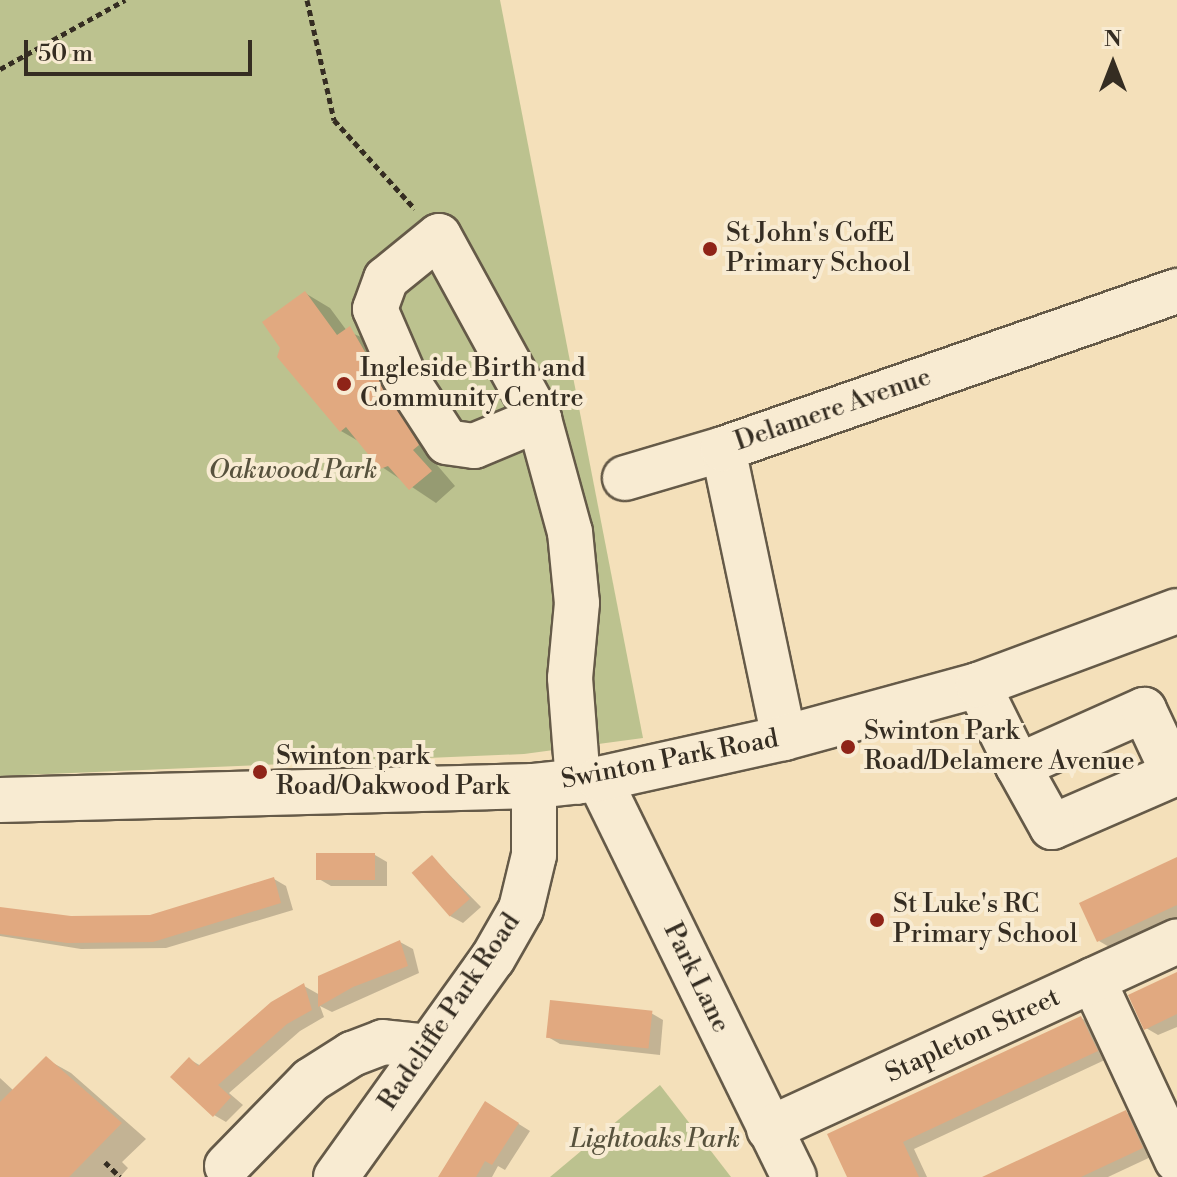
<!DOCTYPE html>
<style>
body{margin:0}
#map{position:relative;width:1177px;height:1177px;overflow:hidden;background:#f4e0ba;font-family:"Libre Bodoni",serif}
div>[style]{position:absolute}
.green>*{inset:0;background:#bcc28f}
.shadow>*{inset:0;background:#0003}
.building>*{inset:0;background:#e1a980;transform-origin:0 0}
.path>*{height:5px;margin-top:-2.5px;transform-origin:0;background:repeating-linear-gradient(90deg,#352d22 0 6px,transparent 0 10px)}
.roads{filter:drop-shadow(2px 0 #655a48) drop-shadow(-2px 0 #655a48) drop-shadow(0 2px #655a48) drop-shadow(0 -2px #655a48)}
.minor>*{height:44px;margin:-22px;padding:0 22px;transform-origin:22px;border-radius:22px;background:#f8ebd2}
.dots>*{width:22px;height:22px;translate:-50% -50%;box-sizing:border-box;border:4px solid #f8ebd2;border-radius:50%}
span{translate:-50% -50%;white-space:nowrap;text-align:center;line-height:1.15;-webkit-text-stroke:8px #f8ebd2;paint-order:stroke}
.poi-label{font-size:26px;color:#352d22}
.left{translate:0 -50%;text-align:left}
.street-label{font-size:26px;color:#352d22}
.park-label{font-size:26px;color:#57523d;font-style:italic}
.north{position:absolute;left:1073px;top:24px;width:80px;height:80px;-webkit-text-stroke:6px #f8ebd2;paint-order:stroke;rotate:0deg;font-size:22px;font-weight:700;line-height:32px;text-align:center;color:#352d22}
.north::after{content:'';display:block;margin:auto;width:28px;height:36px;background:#352d22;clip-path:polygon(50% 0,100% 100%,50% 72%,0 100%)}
.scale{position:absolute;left:24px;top:40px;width:228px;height:36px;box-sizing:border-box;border:4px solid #352d22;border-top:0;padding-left:10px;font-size:24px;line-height:28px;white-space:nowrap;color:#352d22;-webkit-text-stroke:6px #f8ebd2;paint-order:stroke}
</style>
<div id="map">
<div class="green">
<i style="clip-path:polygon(0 0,500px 0,643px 738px,524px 754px,0 776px)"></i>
<i style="clip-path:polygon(660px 1085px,731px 1177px,550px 1177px)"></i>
</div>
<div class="shadow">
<i style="clip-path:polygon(305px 293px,330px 308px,347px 331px,375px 343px,443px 460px,437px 465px,455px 486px,436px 503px,382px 467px,360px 442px,341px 431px)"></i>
<i style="clip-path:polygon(375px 855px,387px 862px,387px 886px,331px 886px,319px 879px)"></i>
<i style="clip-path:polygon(432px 857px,481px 907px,463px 923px,450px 916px)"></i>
<i style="clip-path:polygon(1177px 859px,1177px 918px,1111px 948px,1099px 941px)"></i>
<i style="clip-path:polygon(274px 879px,286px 886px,293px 910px,166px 948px,81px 949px,0 936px,0 909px,71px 918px,150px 917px)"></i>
<i style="clip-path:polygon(400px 942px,413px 949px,419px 973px,332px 1012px,320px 1006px,324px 1017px,300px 1031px,229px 1093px,243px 1105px,226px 1122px,214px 1115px,189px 1059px,201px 1066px,304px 986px,320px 995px)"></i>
<i style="clip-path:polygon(1177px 974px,1177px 1027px,1158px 1035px,1146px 1028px)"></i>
<i style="clip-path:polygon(651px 1013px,663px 1020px,660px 1055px,560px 1044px,548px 1037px)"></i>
<i style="clip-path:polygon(1081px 1018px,1094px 1025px,1109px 1058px,914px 1149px,927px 1177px,849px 1177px)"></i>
<i style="clip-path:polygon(46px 1059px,71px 1073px,146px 1139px,122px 1162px,128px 1168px,120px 1177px,0 1177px,0 1078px,14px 1091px)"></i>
<i style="clip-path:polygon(498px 1111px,530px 1131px,505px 1170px,498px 1166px,492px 1177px,441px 1177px)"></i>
<i style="clip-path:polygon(1125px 1112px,1138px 1120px,1155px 1155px,1108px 1177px,987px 1177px)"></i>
</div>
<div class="building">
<i style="clip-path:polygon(305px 291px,337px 335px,350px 326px,419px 445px,413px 450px,432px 471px,409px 490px,388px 466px,380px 469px,346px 427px,340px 432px,277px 357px,280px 348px,262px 322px)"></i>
<i style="left:316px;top:853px;width:59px;height:27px"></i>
<i style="left:432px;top:855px;width:58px;height:27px;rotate:49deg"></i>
<i style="clip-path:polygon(1177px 857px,1177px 905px,1097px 942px,1079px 903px)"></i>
<i style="clip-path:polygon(274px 877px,281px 903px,153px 942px,67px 943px,0 934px,0 907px,71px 916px,150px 915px)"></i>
<i style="clip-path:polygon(400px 940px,408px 966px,353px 987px,318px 1007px,318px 976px)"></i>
<i style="clip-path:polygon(1177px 972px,1177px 1014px,1144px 1030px,1128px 995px)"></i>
<i style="clip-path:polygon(304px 983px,312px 1010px,287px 1024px,218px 1085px,231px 1097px,213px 1117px,170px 1077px,189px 1057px,198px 1066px,271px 1002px)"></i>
<i style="left:550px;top:1000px;width:103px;height:38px;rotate:6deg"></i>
<i style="clip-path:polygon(1081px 1016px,1098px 1051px,903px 1142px,919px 1177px,847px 1177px,827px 1134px)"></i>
<i style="clip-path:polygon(46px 1056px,122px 1123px,69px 1177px,0 1177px,0 1102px)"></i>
<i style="clip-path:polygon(485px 1101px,519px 1123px,492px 1165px,485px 1161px,476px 1177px,438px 1177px)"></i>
<i style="clip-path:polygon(1126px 1110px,1143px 1148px,1081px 1177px,982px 1177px)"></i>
</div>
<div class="path">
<i style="left:307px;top:0;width:123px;rotate:77.3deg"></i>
<i style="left:334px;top:120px;width:120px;rotate:47.7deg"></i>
<i style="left:0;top:69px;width:143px;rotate:-28.9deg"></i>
<i style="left:105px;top:1162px;width:21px;rotate:45deg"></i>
</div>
<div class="roads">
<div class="minor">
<i style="left:539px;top:419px;width:70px;rotate:157.4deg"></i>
<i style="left:474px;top:446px;width:27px;rotate:-172deg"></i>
<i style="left:447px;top:442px;width:79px;rotate:-123.1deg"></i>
<i style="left:404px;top:376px;width:73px;rotate:-113.4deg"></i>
<i style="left:375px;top:309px;width:32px;rotate:-70deg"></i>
<i style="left:386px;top:279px;width:68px;rotate:-39.1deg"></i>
<i style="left:439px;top:236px;width:209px;rotate:61.3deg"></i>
<i style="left:539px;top:419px;width:117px;rotate:74.7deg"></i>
<i style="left:570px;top:532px;width:71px;rotate:84.4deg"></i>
<i style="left:577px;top:603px;width:75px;rotate:95.3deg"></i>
<i style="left:570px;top:678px;width:104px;rotate:85.6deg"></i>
<i style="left:625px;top:478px;width:102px;rotate:-16.5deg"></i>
<i style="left:978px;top:685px;width:90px;rotate:63.7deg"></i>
<i style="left:1018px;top:766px;width:138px;rotate:-24deg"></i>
<i style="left:1144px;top:710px;width:71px;rotate:64.9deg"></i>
<i style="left:1174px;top:774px;width:133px;rotate:156.5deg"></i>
<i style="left:1052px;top:827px;width:70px;rotate:-119.1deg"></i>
<i style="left:784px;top:738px;width:295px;rotate:-101.9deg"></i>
<i style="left:723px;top:449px;width:481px;rotate:-19.2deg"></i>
<i style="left:599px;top:779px;width:443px;rotate:63.9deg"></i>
<i style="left:0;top:800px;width:534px;rotate:-1.5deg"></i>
<i style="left:534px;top:786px;width:65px;rotate:-6.1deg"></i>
<i style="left:599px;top:779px;width:189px;rotate:-12.5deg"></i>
<i style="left:784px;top:738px;width:201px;rotate:-15.3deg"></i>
<i style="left:978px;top:685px;width:212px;rotate:-20.4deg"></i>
<i style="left:1093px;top:980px;width:199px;rotate:65deg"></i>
<i style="left:769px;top:1129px;width:449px;rotate:-24.7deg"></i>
<i style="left:227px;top:1166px;width:120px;rotate:-45.7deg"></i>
<i style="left:311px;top:1080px;width:49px;rotate:-32.4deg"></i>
<i style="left:352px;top:1054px;width:33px;rotate:-21deg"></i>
<i style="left:383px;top:1042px;width:46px;rotate:6.2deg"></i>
<i style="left:336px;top:1177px;width:269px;rotate:-54.4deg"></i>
<i style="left:493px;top:958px;width:56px;rotate:-60.3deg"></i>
<i style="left:521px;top:909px;width:56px;rotate:-76.5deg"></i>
<i style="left:534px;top:855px;width:69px;rotate:-90deg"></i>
</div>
</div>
<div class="dots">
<i style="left:710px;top:249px;background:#8f2418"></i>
<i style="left:344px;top:384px;background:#8f2418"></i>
<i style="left:848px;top:747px;background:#8f2418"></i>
<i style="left:260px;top:772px;background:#8f2418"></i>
<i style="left:877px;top:920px;background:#8f2418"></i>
</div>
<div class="poi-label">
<span class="left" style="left:726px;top:249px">St John's CofE<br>Primary School</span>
<span class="left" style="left:360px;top:384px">Ingleside Birth and<br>Community Centre</span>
<span class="left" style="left:864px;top:747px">Swinton Park<br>Road/Delamere Avenue</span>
<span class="left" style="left:276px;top:772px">Swinton park<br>Road/Oakwood Park</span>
<span class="left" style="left:893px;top:920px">St Luke's RC<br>Primary School</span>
</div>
<div class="street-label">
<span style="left:833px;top:410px;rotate:-19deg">Delamere Avenue</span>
<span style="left:670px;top:760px;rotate:-11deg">Swinton Park Road</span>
<span style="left:696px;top:978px;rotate:64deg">Park Lane</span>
<span style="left:450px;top:1012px;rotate:-56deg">Radcliffe Park Road</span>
<span style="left:973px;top:1036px;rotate:-25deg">Stapleton Street</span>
</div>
<div class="park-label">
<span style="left:293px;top:471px">Oakwood Park</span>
<span style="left:655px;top:1140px">Lightoaks Park</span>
</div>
<div class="north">N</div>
<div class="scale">50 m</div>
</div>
